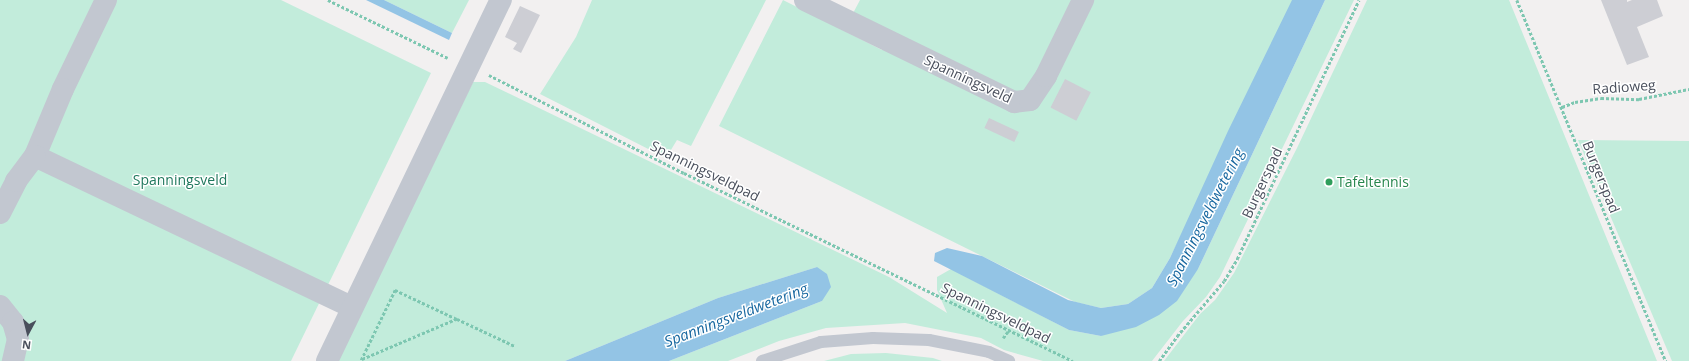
<!DOCTYPE html>
<style>
body{margin:0}
#map{position:relative;width:1689px;height:361px;overflow:hidden;background:#f2f0f0;font-family:"Open Sans",sans-serif}
div>[style]{position:absolute}
.green>*{inset:0;background:#c2ecdb}
.water>*{inset:0;background:#93c4e5}
.building>*{inset:0;background:#cdced4;transform-origin:0 0}
.path>*{height:2.5px;margin-top:-1.25px;transform-origin:0;background:repeating-linear-gradient(90deg,#7dc7b1 0 3px,transparent 0 5px)}
.lane>*{height:12px;margin:-6px;padding:0 6px;transform-origin:6px;border-radius:6px;background:#c2c7d0}
.street>*{height:22px;margin:-11px;padding:0 11px;transform-origin:11px;border-radius:11px;background:#c2c7d0}
.dots>*{width:11px;height:11px;translate:-50% -50%;box-sizing:border-box;border:2px solid #fff;border-radius:50%}
span{translate:-50% -50%;white-space:nowrap;text-align:center;line-height:1.15;-webkit-text-stroke:3px #fff;paint-order:stroke}
.street-label{font-size:14px;color:#494f5c}
.park-label{font-size:14px;color:#1f785d}
.leisure-label{font-size:14px;color:#27864d}
.left{translate:0 -50%;text-align:left}
.water-label{font-size:15px;color:#1868a0;font-style:italic}
.north{position:absolute;left:8px;top:313px;width:40px;height:40px;-webkit-text-stroke:3px #fff;paint-order:stroke;rotate:187deg;font-size:11px;font-weight:700;line-height:16px;text-align:center;color:#494f5c}
.north::after{content:'';display:block;margin:auto;width:14px;height:18px;background:#494f5c;clip-path:polygon(50% 0,100% 100%,50% 72%,0 100%)}
</style>
<div id="map">
<div class="green">
<i style="clip-path:polygon(0 0,281px 0,431px 73px,291px 361px,0 361px)"></i>
<i style="clip-path:polygon(384px 0,469px 0,452px 33px)"></i>
<i style="clip-path:polygon(592px 0,766px 0,691px 146px,677px 140px,666px 158px,540px 94px,576px 37px)"></i>
<i style="clip-path:polygon(783px 0,882px 50px,891px 36px,851px 17px,860px 0,1296px 0,1170px 258px,1152px 288px,1128px 304px,1101px 308px,1075px 302px,719px 126px)"></i>
<i style="clip-path:polygon(1325px 0,1354px 0,1220px 277px,1206px 297px,1183px 321px,1152px 361px,1043px 361px,1004px 350px,981px 338px,905px 323px,826px 328px,779px 341px,728px 361px,669px 361px,822px 301px,817px 267px,718px 298px,565px 361px,338px 361px,473px 82px,485px 82px,889px 277px,947px 313px,937px 290px,937px 277px,951px 269px,1069px 330px,1101px 336px,1198px 269px)"></i>
<i style="clip-path:polygon(1367px 0,1509px 0,1657px 361px,1164px 361px,1200px 314px,1215px 300px,1234px 273px,1297px 148px)"></i>
<i style="clip-path:polygon(1578px 140px,1689px 141px,1689px 361px,1672px 361px)"></i>
<i style="clip-path:polygon(886px 353px,933px 358px,942px 361px,824px 361px,851px 354px)"></i>
</div>
<div class="water">
<i style="clip-path:polygon(366px 0,384px 0,452px 33px,449px 40px)"></i>
<i style="clip-path:polygon(1292px 0,1325px 0,1198px 269px,1177px 301px,1159px 315px,1136px 327px,1101px 336px,1069px 330px,934px 261px,935px 253px,947px 248px,982px 256px,1068px 300px,1101px 308px,1128px 304px,1152px 288px,1170px 258px,1228px 131px)"></i>
<i style="clip-path:polygon(817px 267px,827px 274px,831px 287px,822px 301px,669px 361px,565px 361px,718px 298px)"></i>
</div>
<div class="building">
<i style="clip-path:polygon(1601px 0,1627px 0,1627px 2px,1632px 0,1657px 0,1663px 16px,1637px 27px,1649px 57px,1627px 65px)"></i>
<i style="clip-path:polygon(520px 6px,540px 15px,521px 53px,513px 49px,517px 43px,505px 37px)"></i>
<i style="left:1065px;top:79px;width:29px;height:32px;rotate:27deg"></i>
<i style="left:989px;top:118px;width:33px;height:11px;rotate:25deg"></i>
</div>
<div class="path">
<i style="left:328px;top:0;width:133px;rotate:25.8deg"></i>
<i style="left:1517px;top:0;width:391px;rotate:67.6deg"></i>
<i style="left:489px;top:75px;width:218px;rotate:26.7deg"></i>
<i style="left:684px;top:173px;width:432px;rotate:25.8deg"></i>
<i style="left:1562px;top:107px;width:14px;rotate:-21deg"></i>
<i style="left:1575px;top:102px;width:26px;rotate:-9deg"></i>
<i style="left:1601px;top:98px;width:38px;rotate:2deg"></i>
<i style="left:1639px;top:99px;width:51px;rotate:-11.3deg"></i>
<i style="left:457px;top:319px;width:104px;rotate:156.9deg"></i>
<i style="left:361px;top:360px;width:78px;rotate:-64.1deg"></i>
<i style="left:395px;top:290px;width:68px;rotate:25.1deg"></i>
<i style="left:457px;top:319px;width:64px;rotate:25deg"></i>
<i style="left:1003px;top:338px;width:10px;rotate:-53deg"></i>
<i style="left:1159px;top:361px;width:31px;rotate:-54deg"></i>
<i style="left:1177px;top:336px;width:72px;rotate:-49.5deg"></i>
<i style="left:1224px;top:281px;width:26px;rotate:-59deg"></i>
<i style="left:1237px;top:259px;width:286px;rotate:-64.8deg"></i>
</div>
<div class="lane">
<i style="left:762px;top:361px;width:62px;rotate:-17.9deg"></i>
<i style="left:821px;top:342px;width:52px;rotate:-4.4deg"></i>
<i style="left:873px;top:338px;width:56px;rotate:2deg"></i>
<i style="left:929px;top:340px;width:61px;rotate:11.3deg"></i>
<i style="left:989px;top:352px;width:22px;rotate:24deg"></i>
</div>
<div class="street">
<i style="left:106px;top:0;width:99px;rotate:115.8deg"></i>
<i style="left:63px;top:89px;width:73px;rotate:112.7deg"></i>
<i style="left:35px;top:156px;width:351px;rotate:25.5deg"></i>
<i style="left:805px;top:0;width:233px;rotate:26deg"></i>
<i style="left:1014px;top:102px;width:16px;rotate:-7deg"></i>
<i style="left:1030px;top:100px;width:29px;rotate:-56deg"></i>
<i style="left:1046px;top:76px;width:85px;rotate:-64deg"></i>
<i style="left:0;top:213px;width:36px;rotate:-63deg"></i>
<i style="left:16px;top:181px;width:31px;rotate:-53deg"></i>
<i style="left:0;top:306px;width:21px;rotate:51deg"></i>
<i style="left:13px;top:322px;width:18px;rotate:74deg"></i>
<i style="left:18px;top:339px;width:23px;rotate:103deg"></i>
<i style="left:327px;top:361px;width:401px;rotate:-64.3deg"></i>
</div>
<div class="dots">
<i style="left:1329px;top:182px;background:#2e9e5b"></i>
</div>
<div class="street-label">
<span style="left:968px;top:79px;rotate:25deg">Spanningsveld</span>
<span style="left:1624px;top:87px;rotate:-4deg">Radioweg</span>
<span style="left:705px;top:171px;rotate:26deg">Spanningsveldpad</span>
<span style="left:1601px;top:177px;rotate:68deg">Burgerspad</span>
<span style="left:1262px;top:183px;rotate:-65deg">Burgerspad</span>
<span style="left:996px;top:313px;rotate:26deg">Spanningsveldpad</span>
</div>
<div class="park-label">
<span style="left:180px;top:180px">Spanningsveld</span>
</div>
<div class="leisure-label">
<span class="left" style="left:1337px;top:182px">Tafeltennis</span>
</div>
<div class="water-label">
<span style="left:1205px;top:217px;rotate:-63deg">Spanningsveldwetering</span>
<span style="left:736px;top:315px;rotate:-21deg">Spanningsveldwetering</span>
</div>
<div class="north">N</div>
</div>
